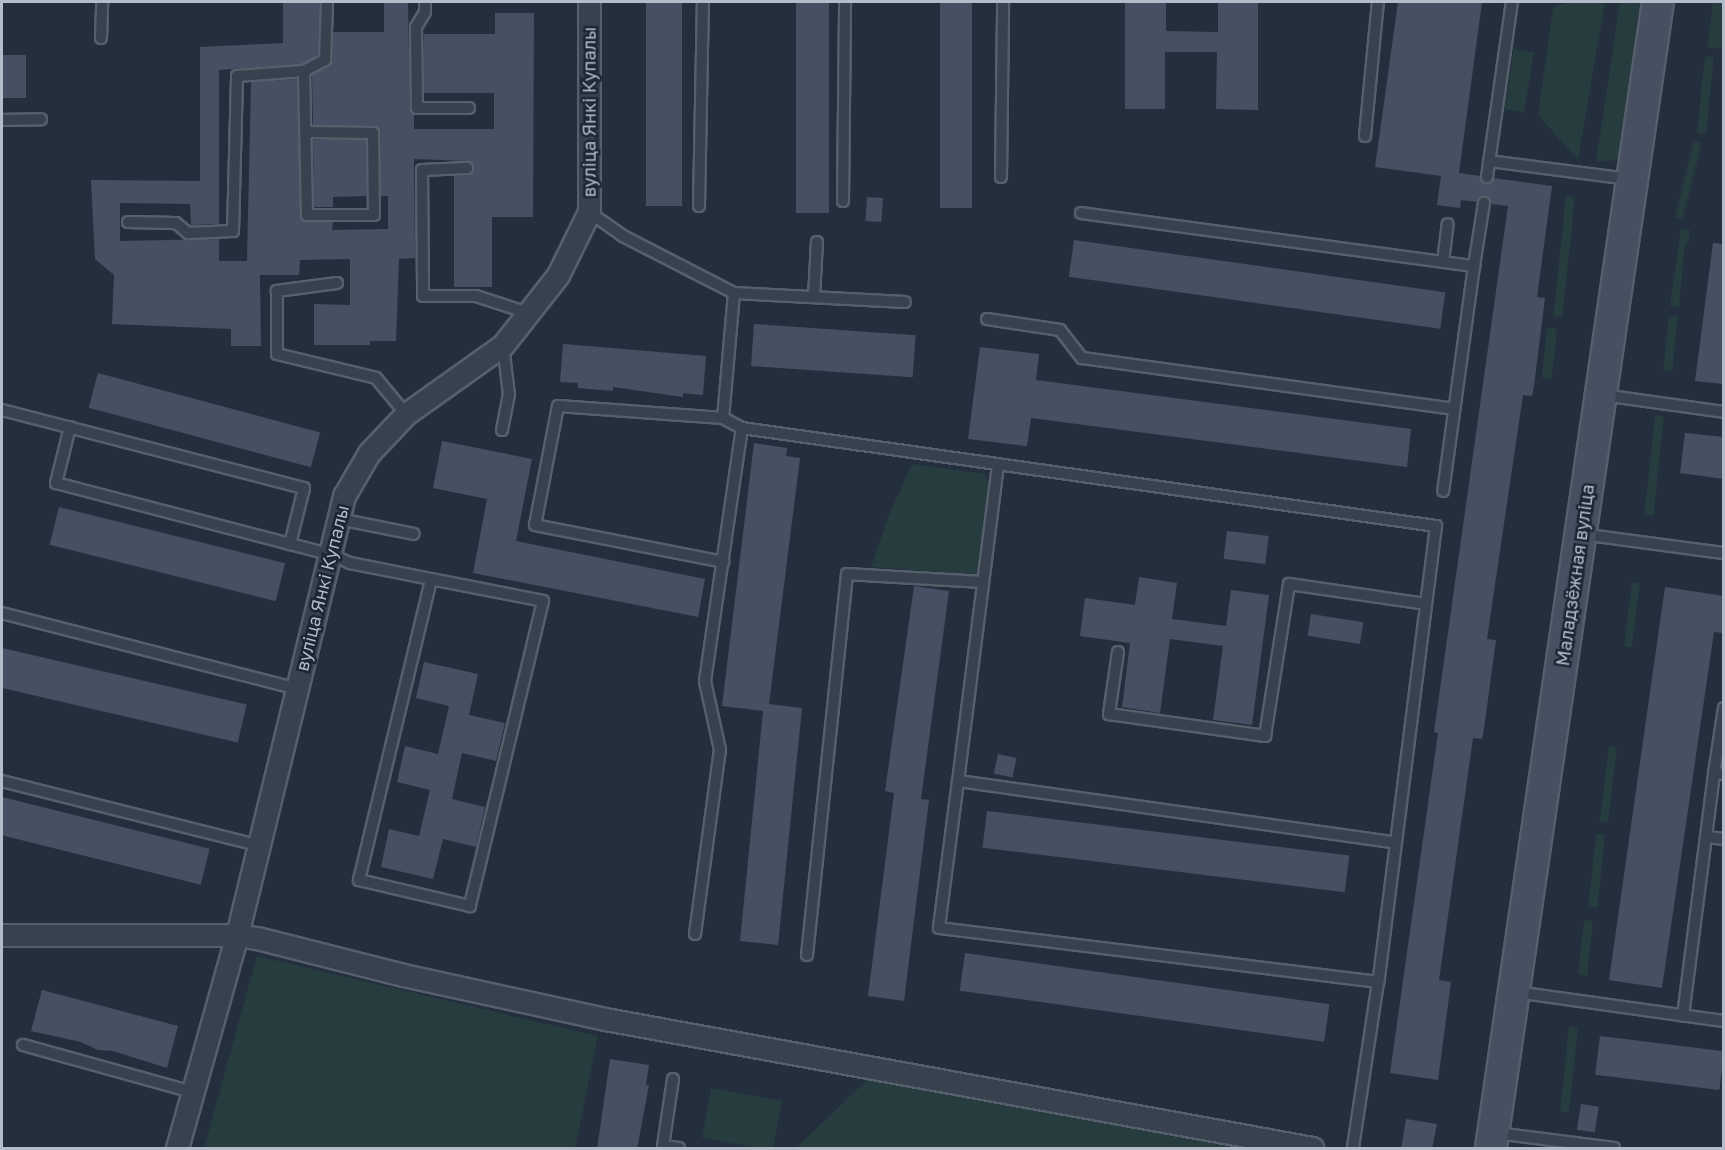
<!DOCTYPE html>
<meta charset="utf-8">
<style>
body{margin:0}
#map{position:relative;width:1725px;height:1150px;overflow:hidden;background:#242f3e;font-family:"Golos Text",sans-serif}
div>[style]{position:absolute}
.green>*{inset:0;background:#263c3f;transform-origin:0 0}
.building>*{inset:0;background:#455162;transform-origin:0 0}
.roads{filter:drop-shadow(2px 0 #565f6c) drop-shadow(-2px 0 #565f6c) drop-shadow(0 2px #565f6c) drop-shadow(0 -2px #565f6c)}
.lane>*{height:10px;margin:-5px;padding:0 5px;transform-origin:5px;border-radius:5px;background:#38414e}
.street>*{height:21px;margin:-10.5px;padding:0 10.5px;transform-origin:10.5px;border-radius:10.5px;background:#38414e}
.secondary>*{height:30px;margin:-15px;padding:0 15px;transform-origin:15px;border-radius:15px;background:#465061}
span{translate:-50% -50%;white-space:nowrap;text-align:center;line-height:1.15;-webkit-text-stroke:5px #1d2633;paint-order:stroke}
.street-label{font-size:18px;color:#b4bcc9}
.frame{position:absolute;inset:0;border:3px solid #b4bcc9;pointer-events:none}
</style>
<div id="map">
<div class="green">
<i style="clip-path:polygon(1566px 2px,1605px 2px,1578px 160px,1538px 115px,1553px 8px)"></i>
<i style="clip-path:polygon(1620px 2px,1640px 2px,1620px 160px,1596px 162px)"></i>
<i style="clip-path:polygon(1713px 2px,1723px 2px,1723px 49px,1707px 47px)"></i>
<i style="left:1514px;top:49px;width:20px;height:61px;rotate:9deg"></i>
<i style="left:1705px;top:56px;width:9px;height:78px;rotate:6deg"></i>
<i style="left:1694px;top:141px;width:8px;height:79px;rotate:14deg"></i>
<i style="left:1566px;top:196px;width:9px;height:121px;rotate:6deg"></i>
<i style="clip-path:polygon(1681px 229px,1690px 230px,1688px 243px,1685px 243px,1679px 307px,1670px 306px)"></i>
<i style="left:1669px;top:316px;width:9px;height:54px;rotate:6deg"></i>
<i style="left:1547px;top:328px;width:10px;height:50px;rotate:6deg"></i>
<i style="left:1655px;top:415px;width:9px;height:100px;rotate:6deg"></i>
<i style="clip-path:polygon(912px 464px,984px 474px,989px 484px,978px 575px,871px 567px,889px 515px)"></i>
<i style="left:1632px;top:582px;width:8px;height:65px;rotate:7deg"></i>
<i style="left:1609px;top:746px;width:8px;height:76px;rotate:7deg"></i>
<i style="left:1596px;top:834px;width:9px;height:73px;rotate:6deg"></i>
<i style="left:1584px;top:920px;width:9px;height:55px;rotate:6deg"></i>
<i style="clip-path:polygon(257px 956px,598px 1036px,575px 1148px,204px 1148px)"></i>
<i style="left:1569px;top:1026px;width:9px;height:86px;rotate:6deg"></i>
<i style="clip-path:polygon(869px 1078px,1265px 1148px,796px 1148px)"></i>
<i style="clip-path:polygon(711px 1088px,782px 1101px,773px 1148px,758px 1148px,702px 1138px)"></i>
</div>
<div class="building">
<i style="clip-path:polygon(283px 2px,320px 2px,318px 55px,302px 64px,219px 70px,219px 224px,191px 225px,190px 204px,120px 203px,120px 241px,219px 239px,219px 261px,247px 261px,251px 82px,297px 79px,301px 219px,307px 222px,333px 222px,332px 230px,388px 229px,388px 196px,381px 196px,380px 130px,373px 126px,313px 125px,312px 75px,332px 63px,333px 32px,384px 32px,384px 2px,408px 2px,410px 108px,414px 115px,414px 129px,494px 129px,494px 93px,424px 93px,424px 34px,495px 34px,495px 13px,534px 13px,533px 217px,492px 217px,492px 287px,454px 287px,454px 176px,471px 175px,474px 167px,467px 161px,414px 159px,415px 258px,399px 259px,396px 341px,370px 341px,370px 345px,314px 345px,314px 304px,350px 305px,350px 259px,300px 260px,299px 275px,260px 275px,261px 346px,231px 346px,231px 329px,112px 324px,114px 275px,95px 259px,91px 180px,200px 181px,200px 47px,283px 43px)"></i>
<i style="left:646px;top:2px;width:36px;height:204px"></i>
<i style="left:796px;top:2px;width:33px;height:211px"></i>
<i style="left:940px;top:2px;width:32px;height:206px"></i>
<i style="clip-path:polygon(1125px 2px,1166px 2px,1166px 31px,1218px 32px,1218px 2px,1258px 2px,1258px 110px,1216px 109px,1217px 52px,1165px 52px,1165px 109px,1125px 109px)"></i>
<i style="clip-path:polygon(1398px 2px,1482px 2px,1459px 173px,1480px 176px,1482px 182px,1487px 184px,1494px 178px,1552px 186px,1537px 297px,1545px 298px,1534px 386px,1532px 396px,1523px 395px,1487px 639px,1496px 640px,1484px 729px,1482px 739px,1473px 738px,1439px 980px,1451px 982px,1438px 1080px,1390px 1073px,1438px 733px,1434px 732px,1508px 206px,1491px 204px,1489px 198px,1485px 196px,1477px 202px,1461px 200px,1460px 208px,1437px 205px,1441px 176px,1375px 167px)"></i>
<i style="left:2px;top:55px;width:24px;height:43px"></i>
<i style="clip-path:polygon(313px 140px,366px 140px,366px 196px,333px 197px,333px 207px,314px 207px)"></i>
<i style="left:867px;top:197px;width:16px;height:24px;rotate:4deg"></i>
<i style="left:1074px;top:240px;width:375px;height:37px;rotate:8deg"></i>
<i style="clip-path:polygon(1713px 243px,1724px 244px,1724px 384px,1695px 381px)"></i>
<i style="left:754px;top:324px;width:162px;height:42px;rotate:4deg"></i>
<i style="clip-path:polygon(563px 344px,706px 356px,703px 395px,683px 393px,683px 397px,613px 387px,613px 391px,578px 388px,578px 383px,560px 382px)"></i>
<i style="clip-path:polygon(980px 347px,1039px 354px,1036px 380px,1411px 429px,1407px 467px,1031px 418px,1027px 446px,968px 439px)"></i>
<i style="left:98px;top:373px;width:230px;height:36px;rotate:15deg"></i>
<i style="clip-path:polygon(1685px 433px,1724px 437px,1724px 479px,1680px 473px)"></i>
<i style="clip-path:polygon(442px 441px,532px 459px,516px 541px,705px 579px,698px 617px,473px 573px,487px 499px,433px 488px)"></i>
<i style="clip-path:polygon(754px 443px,787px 448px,786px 456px,800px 458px,769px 704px,802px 708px,778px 945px,740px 941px,763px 711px,722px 706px)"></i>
<i style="left:59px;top:507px;width:233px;height:39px;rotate:14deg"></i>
<i style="left:1227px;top:531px;width:42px;height:28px;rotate:7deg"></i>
<i style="clip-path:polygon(1139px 577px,1177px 583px,1172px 619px,1226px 626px,1231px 590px,1269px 595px,1252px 725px,1213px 720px,1223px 646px,1170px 639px,1160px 713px,1122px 707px,1130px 643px,1080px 636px,1085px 598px,1135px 605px)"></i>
<i style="clip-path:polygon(914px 586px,949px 591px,921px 799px,929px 800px,904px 1001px,868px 996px,894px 793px,885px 791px)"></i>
<i style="clip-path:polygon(1665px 587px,1724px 596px,1724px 633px,1714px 632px,1662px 988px,1609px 980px)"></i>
<i style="left:1311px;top:614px;width:53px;height:22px;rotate:9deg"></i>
<i style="left:2px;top:648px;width:251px;height:39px;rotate:13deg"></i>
<i style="clip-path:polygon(424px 662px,478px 674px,469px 715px,505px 723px,496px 761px,462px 753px,452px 799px,485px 807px,476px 847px,443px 839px,433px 879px,381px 867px,389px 829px,419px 836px,430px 790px,397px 782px,405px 746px,438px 754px,449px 706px,416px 698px)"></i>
<i style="left:998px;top:754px;width:19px;height:20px;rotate:12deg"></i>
<i style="left:2px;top:797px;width:214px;height:37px;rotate:14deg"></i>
<i style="left:987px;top:811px;width:365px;height:37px;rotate:7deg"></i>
<i style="left:965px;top:953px;width:368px;height:38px;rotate:8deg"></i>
<i style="clip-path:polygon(42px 990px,178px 1026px,167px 1068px,113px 1051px,98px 1050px,81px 1042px,31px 1031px)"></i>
<i style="left:1600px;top:1036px;width:125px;height:39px;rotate:7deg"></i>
<i style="clip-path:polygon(610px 1059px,649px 1065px,646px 1085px,649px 1085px,637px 1149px,597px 1149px)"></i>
<i style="left:1581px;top:1104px;width:18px;height:26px;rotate:9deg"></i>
<i style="clip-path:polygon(1406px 1119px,1437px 1124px,1432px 1149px,1401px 1149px)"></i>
</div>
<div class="roads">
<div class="lane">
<i style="left:425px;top:2px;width:10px;rotate:90deg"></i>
<i style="left:425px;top:12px;width:17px;rotate:121deg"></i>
<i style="left:416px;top:27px;width:81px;rotate:89.3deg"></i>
<i style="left:417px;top:108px;width:52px"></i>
<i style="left:101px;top:38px;width:36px;rotate:-88deg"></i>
<i style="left:304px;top:71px;width:144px;rotate:88.8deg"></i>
<i style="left:307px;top:215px;width:67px"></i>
<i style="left:374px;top:215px;width:82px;rotate:-90.7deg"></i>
<i style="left:373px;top:133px;width:67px;rotate:-179.1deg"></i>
<i style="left:2px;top:120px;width:39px;rotate:-1deg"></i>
<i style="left:1365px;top:136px;width:135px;rotate:-84.5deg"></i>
<i style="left:1489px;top:161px;width:142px;rotate:7.3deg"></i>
<i style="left:467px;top:168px;width:45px;rotate:177.5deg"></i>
<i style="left:422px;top:170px;width:126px;rotate:89.5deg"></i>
<i style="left:423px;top:296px;width:53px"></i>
<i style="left:476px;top:296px;width:55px;rotate:18.1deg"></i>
<i style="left:1001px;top:177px;width:175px;rotate:-89.3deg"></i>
<i style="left:1487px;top:177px;width:177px;rotate:-81.9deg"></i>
<i style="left:843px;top:201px;width:199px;rotate:-89.4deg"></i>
<i style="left:699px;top:206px;width:204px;rotate:-88.9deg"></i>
<i style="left:589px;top:212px;width:42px;rotate:35.2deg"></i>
<i style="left:623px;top:236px;width:125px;rotate:27.2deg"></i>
<i style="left:734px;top:293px;width:125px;rotate:95deg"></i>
<i style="left:723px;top:418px;width:165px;rotate:-175.8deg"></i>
<i style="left:558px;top:406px;width:121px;rotate:100.9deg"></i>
<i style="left:535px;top:525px;width:192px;rotate:11.1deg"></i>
<i style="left:1081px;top:213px;width:397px;rotate:7.7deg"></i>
<i style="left:1474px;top:266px;width:227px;rotate:97.8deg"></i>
<i style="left:128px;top:222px;width:48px;rotate:1.2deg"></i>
<i style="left:176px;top:223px;width:16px;rotate:40deg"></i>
<i style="left:188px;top:233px;width:45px;rotate:-2.5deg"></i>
<i style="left:233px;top:231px;width:155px;rotate:-88.5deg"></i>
<i style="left:237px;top:76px;width:67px;rotate:-4.3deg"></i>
<i style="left:304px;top:71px;width:24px;rotate:-28deg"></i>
<i style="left:325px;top:60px;width:58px;rotate:-88deg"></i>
<i style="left:1443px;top:262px;width:38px;rotate:-83deg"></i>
<i style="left:1474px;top:266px;width:64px;rotate:-81deg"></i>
<i style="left:337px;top:283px;width:61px;rotate:172.4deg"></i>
<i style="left:277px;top:291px;width:63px;rotate:90deg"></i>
<i style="left:277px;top:354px;width:102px;rotate:13.6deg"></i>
<i style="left:376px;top:378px;width:47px;rotate:50.2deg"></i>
<i style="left:734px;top:293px;width:171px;rotate:3deg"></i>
<i style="left:814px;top:297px;width:55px;rotate:-86.9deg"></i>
<i style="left:987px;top:319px;width:74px;rotate:8.6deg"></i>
<i style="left:1060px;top:330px;width:36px;rotate:52deg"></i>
<i style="left:1082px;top:358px;width:375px;rotate:7.8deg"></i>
<i style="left:1602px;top:395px;width:123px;rotate:7.9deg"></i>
<i style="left:2px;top:410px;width:312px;rotate:14.5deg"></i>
<i style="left:304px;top:488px;width:58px;rotate:104deg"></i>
<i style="left:723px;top:418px;width:21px;rotate:28deg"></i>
<i style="left:742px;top:428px;width:701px;rotate:8.04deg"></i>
<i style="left:1436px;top:526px;width:460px;rotate:97.2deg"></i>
<i style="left:1378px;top:982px;width:168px;rotate:98.6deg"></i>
<i style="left:70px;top:427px;width:58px;rotate:104deg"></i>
<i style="left:56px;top:483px;width:282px;rotate:14.6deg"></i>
<i style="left:329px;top:554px;width:23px;rotate:23deg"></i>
<i style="left:350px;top:563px;width:83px;rotate:11.2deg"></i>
<i style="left:431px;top:579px;width:114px;rotate:11.1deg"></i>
<i style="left:543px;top:601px;width:314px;rotate:103.5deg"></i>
<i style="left:470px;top:906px;width:114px;rotate:-166.8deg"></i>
<i style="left:359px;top:880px;width:309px;rotate:-76.5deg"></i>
<i style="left:502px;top:430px;width:36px;rotate:-79deg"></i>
<i style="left:509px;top:395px;width:50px;rotate:-96.8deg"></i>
<i style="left:998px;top:465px;width:319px;rotate:97.2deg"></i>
<i style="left:958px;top:781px;width:440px;rotate:8deg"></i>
<i style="left:339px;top:519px;width:76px;rotate:11.3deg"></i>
<i style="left:1581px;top:534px;width:144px;rotate:7.6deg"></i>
<i style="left:2px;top:613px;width:305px;rotate:14.4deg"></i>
<i style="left:1118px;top:652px;width:63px;rotate:98.3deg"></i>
<i style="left:1109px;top:714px;width:158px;rotate:8deg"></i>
<i style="left:1265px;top:736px;width:154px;rotate:-81deg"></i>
<i style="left:1289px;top:584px;width:138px;rotate:8.3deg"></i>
<i style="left:1724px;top:708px;width:66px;rotate:98.7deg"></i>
<i style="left:1714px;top:773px;width:10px;rotate:6deg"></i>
<i style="left:2px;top:781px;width:266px;rotate:14.1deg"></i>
<i style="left:958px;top:781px;width:148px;rotate:97.4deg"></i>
<i style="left:939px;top:928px;width:442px;rotate:7deg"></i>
<i style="left:1707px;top:837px;width:17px;rotate:7deg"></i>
<i style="left:695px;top:934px;width:186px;rotate:-82.3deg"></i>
<i style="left:720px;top:750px;width:71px;rotate:-102.3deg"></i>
<i style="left:705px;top:681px;width:256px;rotate:-81.7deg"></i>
<i style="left:807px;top:955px;width:383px;rotate:-84deg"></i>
<i style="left:847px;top:574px;width:135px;rotate:3.4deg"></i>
<i style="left:1515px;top:992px;width:211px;rotate:7.9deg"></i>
<i style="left:1683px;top:1016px;width:245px;rotate:-82.7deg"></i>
<i style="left:23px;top:1045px;width:176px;rotate:15.5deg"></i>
<i style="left:673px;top:1079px;width:68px;rotate:98.5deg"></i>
<i style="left:663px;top:1146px;width:16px;rotate:7deg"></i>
<i style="left:1496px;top:1133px;width:119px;rotate:7.2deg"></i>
</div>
<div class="street">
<i style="left:2px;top:935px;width:235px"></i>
<i style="left:237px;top:935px;width:20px;rotate:9deg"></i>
<i style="left:257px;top:938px;width:151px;rotate:14.2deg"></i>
<i style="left:403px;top:975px;width:207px;rotate:12.3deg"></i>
<i style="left:605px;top:1019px;width:719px;rotate:10.34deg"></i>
<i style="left:177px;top:1148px;width:221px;rotate:-74.3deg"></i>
<i style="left:237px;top:935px;width:452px;rotate:-76.3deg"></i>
<i style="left:344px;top:496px;width:50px;rotate:-59.8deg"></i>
<i style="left:369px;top:453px;width:54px;rotate:-46.5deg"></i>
<i style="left:406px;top:414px;width:119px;rotate:-35.4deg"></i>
<i style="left:503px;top:345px;width:89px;rotate:-51.8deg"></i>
<i style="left:558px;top:275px;width:70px;rotate:-63.8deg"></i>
<i style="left:589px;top:212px;width:210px;rotate:-90deg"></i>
</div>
<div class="secondary">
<i style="left:1491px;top:1148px;width:1158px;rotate:-81.71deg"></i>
</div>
</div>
<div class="street-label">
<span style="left:589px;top:112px;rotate:-90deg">вуліца Янкі Купалы</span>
<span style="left:1575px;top:575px;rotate:-82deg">Маладзёжная вуліца</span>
<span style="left:322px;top:588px;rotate:-76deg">вуліца Янкі Купалы</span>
</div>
<div class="frame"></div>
</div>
